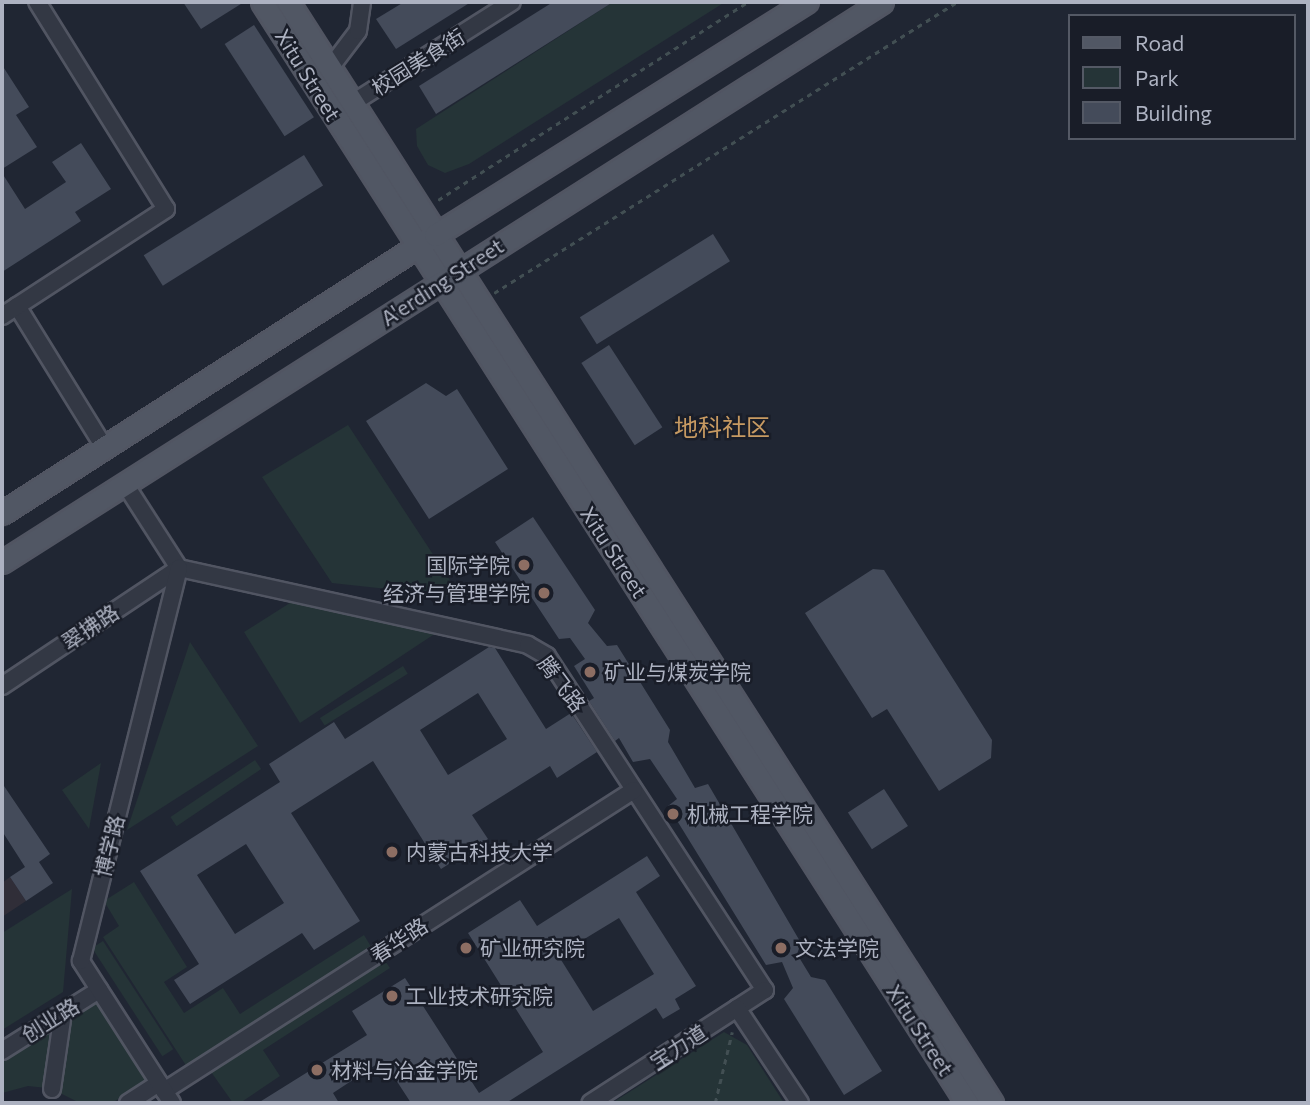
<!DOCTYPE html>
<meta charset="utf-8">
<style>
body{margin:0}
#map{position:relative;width:1310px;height:1105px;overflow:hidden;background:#202633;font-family:Commissioner,"Noto Sans SC",sans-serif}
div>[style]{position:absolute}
.medical>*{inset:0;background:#302e38}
.green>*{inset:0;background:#253437;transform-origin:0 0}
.building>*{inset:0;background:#444b5a;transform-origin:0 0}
.path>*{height:2.5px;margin-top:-1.25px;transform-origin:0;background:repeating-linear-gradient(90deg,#424f53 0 5px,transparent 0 10px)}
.roads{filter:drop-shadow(2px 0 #515562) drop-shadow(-2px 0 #515562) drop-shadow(0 2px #515562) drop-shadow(0 -2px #515562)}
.minor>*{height:16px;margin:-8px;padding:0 8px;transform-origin:8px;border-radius:8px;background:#333844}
.major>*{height:21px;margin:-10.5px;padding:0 10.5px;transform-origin:10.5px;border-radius:10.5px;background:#515764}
.dots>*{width:19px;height:19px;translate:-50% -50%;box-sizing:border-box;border:4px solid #191d28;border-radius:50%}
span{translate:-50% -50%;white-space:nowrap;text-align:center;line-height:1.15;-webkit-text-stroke:5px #191d28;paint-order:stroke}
.street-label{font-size:21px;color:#adb2c1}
.poi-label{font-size:21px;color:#adb2c1}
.right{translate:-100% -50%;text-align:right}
.left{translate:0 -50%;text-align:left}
.quarter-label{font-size:24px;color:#c79a62}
.frame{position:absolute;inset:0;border:4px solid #adb2c1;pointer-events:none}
.legend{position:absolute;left:1068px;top:14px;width:228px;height:126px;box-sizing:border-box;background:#191d28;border:2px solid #545965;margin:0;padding:9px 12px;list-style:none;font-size:21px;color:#adb2c1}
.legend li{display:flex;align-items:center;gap:14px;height:35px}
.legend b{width:35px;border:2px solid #545965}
</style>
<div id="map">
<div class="medical">
<i style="clip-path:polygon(10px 877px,26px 901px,2px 917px,2px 883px)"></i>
</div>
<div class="green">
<i style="clip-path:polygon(613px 2px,725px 2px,469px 164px,445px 173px,428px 165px,417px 146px,416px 129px)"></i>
<i style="clip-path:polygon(348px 425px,461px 597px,332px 583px,262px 477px)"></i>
<i style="clip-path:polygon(293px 601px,436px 633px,300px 723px,244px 632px)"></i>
<i style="clip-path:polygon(190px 642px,258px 746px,127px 830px)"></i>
<i style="left:403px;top:666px;width:9px;height:98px;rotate:58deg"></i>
<i style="left:255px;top:760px;width:11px;height:102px;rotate:56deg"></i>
<i style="clip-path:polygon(101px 763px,89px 829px,62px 790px)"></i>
<i style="clip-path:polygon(134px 882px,187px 967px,164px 982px,184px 1013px,223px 988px,240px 1014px,364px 935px,373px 950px,187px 1067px,103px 937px,119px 926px,104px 901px)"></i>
<i style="clip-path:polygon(72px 889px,63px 992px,2px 1030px,2px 933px)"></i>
<i style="left:103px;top:941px;width:129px;height:13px;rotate:57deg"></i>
<i style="clip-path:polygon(381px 955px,390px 968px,263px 1050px,280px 1076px,240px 1103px,233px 1103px,209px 1069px)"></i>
<i style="clip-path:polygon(100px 998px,151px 1078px,112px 1103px,80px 1103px,52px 1089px,61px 1023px)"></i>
<i style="clip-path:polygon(56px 1026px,47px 1088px,28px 1086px,2px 1093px,2px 1060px)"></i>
<i style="clip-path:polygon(724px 1032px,747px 1045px,784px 1103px,612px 1103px)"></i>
</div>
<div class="building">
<i style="clip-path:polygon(183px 2px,244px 2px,201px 29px)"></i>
<i style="clip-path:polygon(404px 2px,471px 2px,396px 49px,376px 19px)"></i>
<i style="clip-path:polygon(553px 2px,613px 2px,436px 114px,419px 86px)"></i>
<i style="left:254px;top:25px;width:110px;height:35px;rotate:57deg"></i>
<i style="clip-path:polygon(2px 65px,29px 107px,16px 115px,37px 147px,2px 169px)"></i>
<i style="clip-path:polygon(81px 143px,111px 189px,75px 212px,81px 221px,2px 272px,2px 173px,25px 209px,66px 182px,52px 162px)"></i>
<i style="left:304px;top:155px;width:36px;height:189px;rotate:58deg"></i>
<i style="left:713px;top:234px;width:32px;height:157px;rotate:58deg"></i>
<i style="left:609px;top:345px;width:98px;height:33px;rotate:57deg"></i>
<i style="clip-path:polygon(426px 383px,446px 396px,457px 389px,508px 469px,429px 519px,366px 421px)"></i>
<i style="clip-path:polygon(533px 517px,595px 610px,588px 623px,607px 646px,617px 645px,670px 730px,668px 742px,695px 788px,708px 784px,801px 943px,797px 954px,811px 977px,825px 980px,882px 1071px,844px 1095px,784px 999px,793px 988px,782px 962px,766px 965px,668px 806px,677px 799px,650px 759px,633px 762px,619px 738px,615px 741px,589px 701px,594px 698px,574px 666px,585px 659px,570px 638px,559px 639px,495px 542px)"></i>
<i style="clip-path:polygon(873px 569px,884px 570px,992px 740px,991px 758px,939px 791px,887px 709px,872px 718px,805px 613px)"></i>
<i style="clip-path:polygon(evenodd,489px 647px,495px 648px,546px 729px,571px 713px,597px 752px,557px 778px,550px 766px,472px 815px,488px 839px,441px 869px,373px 761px,291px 813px,360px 921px,314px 950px,302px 933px,190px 1004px,174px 980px,199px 964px,140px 871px,280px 782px,269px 764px,334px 722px,345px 739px,489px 647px,478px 693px,507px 739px,448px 775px,420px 730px,478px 693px,489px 647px,246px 844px,284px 903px,235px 934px,197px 875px,246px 844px)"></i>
<i style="clip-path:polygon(2px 783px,50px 854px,39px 862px,53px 883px,26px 901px,10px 877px,25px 867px,2px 831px)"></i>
<i style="left:884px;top:789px;width:44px;height:43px;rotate:57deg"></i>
<i style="clip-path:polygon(evenodd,647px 856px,660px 876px,636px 892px,696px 986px,675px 999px,680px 1009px,663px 1019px,656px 1008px,506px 1103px,411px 1103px,383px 1060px,333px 1093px,339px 1103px,258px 1103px,367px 1035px,352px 1011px,405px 978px,479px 1093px,543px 1052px,468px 933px,520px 900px,537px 926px,647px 856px,619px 918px,654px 974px,593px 1011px,558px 955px,619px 918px)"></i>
</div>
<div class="path">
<i style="left:438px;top:200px;width:368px;rotate:-32.6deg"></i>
<i style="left:494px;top:293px;width:547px;rotate:-32.15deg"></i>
<i style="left:508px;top:1102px;width:1px;rotate:45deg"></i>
<i style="left:715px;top:1103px;width:73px;rotate:-76.5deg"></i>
</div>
<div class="roads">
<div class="minor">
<i style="left:330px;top:68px;width:46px;rotate:-52.9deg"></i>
<i style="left:358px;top:31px;width:29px;rotate:-82deg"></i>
<i style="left:359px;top:99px;width:181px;rotate:-32.4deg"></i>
<i style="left:17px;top:306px;width:166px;rotate:58.3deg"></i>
<i style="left:2px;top:316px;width:196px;rotate:-33.1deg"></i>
<i style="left:166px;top:209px;width:244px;rotate:-121.9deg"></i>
<i style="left:125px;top:484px;width:100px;rotate:57.3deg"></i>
<i style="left:179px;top:568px;width:357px;rotate:12.4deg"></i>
<i style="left:528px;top:645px;width:22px;rotate:30deg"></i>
<i style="left:547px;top:656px;width:399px;rotate:56.9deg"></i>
<i style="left:765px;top:990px;width:208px;rotate:147.1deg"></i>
<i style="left:2px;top:686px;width:213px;rotate:-33.7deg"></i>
<i style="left:737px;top:1008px;width:114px;rotate:56.4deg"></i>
<i style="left:2px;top:1051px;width:115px;rotate:-32.2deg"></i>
<i style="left:52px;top:1089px;width:77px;rotate:-81.8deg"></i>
<i style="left:164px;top:1091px;width:558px;rotate:-32.64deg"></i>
<i style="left:128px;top:1103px;width:37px;rotate:-33deg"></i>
<i style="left:172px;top:1103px;width:169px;rotate:-122.7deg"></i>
<i style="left:81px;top:961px;width:405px;rotate:-76deg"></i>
</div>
<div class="major">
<i style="left:262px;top:2px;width:1307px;rotate:57.37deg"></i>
<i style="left:288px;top:2px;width:1307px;rotate:57.4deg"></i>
<i style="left:2px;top:513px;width:515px;rotate:-32.7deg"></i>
<i style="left:435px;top:235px;width:439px;rotate:-32.1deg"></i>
<i style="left:2px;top:562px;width:1043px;rotate:-32.47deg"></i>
</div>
</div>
<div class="dots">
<i style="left:524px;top:565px;background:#8d6e63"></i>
<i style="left:544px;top:593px;background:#8d6e63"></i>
<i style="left:590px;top:672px;background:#8d6e63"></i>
<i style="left:673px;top:814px;background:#8d6e63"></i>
<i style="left:392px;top:852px;background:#8d6e63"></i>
<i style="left:466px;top:948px;background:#8d6e63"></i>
<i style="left:781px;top:948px;background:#8d6e63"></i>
<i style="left:392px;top:996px;background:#8d6e63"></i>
<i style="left:317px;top:1070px;background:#8d6e63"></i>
</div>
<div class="street-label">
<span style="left:418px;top:62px;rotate:-32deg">校园美食街</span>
<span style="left:308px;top:75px;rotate:58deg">Xitu Street</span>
<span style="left:442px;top:282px;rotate:-33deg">A'erding Street</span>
<span style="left:614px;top:552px;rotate:57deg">Xitu Street</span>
<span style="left:90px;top:627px;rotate:-34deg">翠拂路</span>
<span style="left:562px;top:684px;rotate:53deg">腾飞路</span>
<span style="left:109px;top:846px;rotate:-76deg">博学路</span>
<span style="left:399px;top:940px;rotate:-33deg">春华路</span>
<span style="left:50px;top:1020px;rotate:-32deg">创业路</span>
<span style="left:920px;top:1030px;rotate:57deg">Xitu Street</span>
<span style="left:678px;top:1047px;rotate:-33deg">宝力道</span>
</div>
<div class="poi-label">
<span class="right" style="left:510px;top:565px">国际学院</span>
<span class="right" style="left:530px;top:593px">经济与管理学院</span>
<span class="left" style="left:604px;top:672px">矿业与煤炭学院</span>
<span class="left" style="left:687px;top:814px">机械工程学院</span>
<span class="left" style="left:406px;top:852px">内蒙古科技大学</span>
<span class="left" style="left:480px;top:948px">矿业研究院</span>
<span class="left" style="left:795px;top:948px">文法学院</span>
<span class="left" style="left:406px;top:996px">工业技术研究院</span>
<span class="left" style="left:331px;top:1070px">材料与冶金学院</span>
</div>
<div class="quarter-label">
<span style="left:722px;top:427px">地科社区</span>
</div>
<div class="frame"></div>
<ul class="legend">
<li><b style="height:9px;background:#515764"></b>Road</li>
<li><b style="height:19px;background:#253437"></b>Park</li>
<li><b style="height:19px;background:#444b5a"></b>Building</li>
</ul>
</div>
